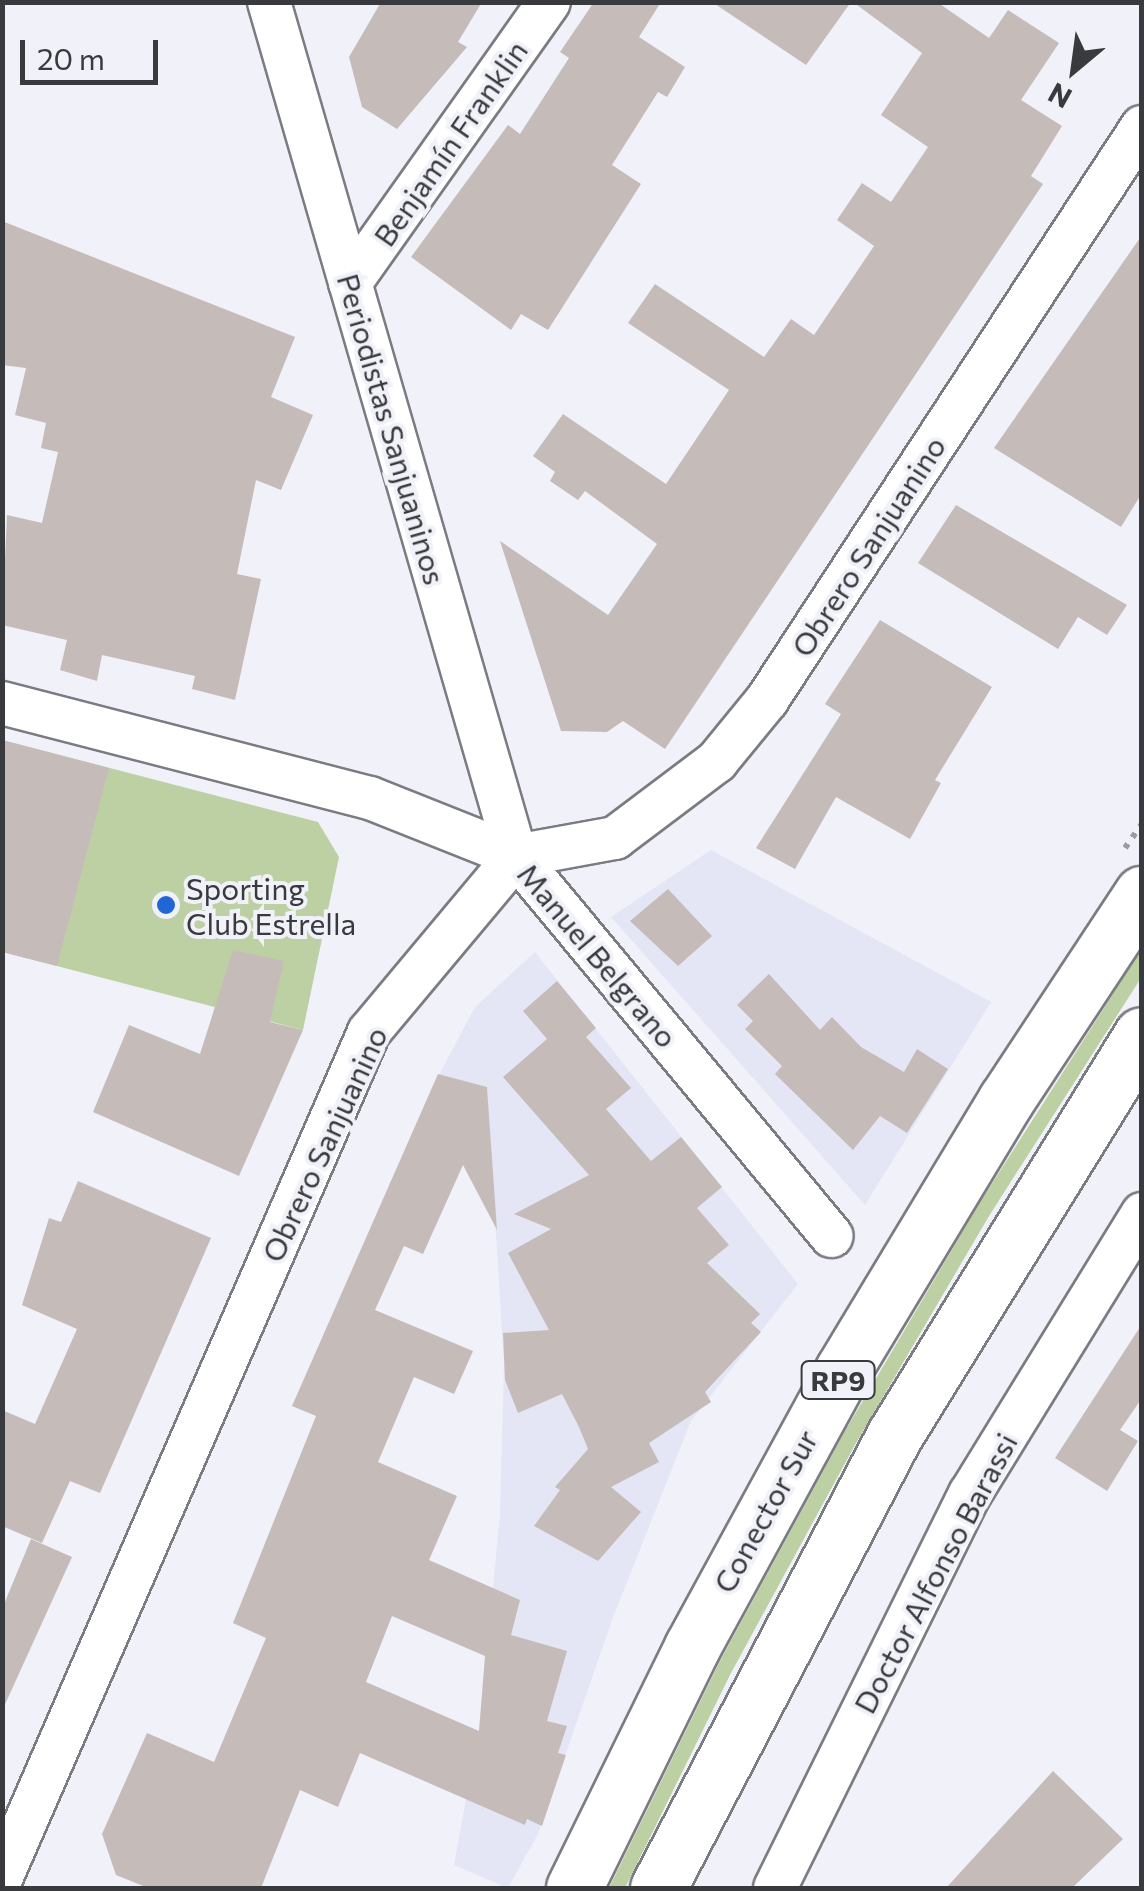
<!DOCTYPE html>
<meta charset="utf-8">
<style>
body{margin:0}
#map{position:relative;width:1144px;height:1891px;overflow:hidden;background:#f1f1f9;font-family:Commissioner,sans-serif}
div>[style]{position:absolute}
.built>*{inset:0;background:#e4e6f5}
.green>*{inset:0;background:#bdd0a3}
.building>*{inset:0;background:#c5bcb9}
.path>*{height:6px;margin-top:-3px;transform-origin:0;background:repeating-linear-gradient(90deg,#9b9ba1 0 5px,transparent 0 13px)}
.roads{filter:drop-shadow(2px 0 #7b7b82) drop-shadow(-2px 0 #7b7b82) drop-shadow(0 2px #7b7b82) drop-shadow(0 -2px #7b7b82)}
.minor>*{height:42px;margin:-21px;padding:0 21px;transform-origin:21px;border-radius:21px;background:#fff}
.primary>*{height:55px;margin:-27.5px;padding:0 27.5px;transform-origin:27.5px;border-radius:27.5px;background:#fff}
.dots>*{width:28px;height:28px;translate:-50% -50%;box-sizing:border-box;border:5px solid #f1f1f9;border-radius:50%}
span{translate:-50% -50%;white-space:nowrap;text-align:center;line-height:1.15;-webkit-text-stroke:8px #f1f1f9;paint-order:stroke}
.shield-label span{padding:2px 8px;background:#f1f1f9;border:2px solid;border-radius:8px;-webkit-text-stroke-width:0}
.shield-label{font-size:28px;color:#393a3d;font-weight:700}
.street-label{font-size:30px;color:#393a3d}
.poi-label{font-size:30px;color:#393a3d}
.left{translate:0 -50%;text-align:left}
.frame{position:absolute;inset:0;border:5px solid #393a3d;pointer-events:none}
.north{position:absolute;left:1024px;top:20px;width:100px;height:100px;-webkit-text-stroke:8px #f1f1f9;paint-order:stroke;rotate:209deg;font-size:28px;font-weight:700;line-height:40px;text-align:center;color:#393a3d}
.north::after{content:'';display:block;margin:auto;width:35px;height:45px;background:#393a3d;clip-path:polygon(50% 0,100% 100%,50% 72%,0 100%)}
.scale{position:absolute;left:20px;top:40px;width:138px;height:45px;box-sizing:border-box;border:5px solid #393a3d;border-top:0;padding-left:12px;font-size:30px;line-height:35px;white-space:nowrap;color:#393a3d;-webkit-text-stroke:8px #f1f1f9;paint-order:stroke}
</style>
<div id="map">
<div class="built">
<i style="clip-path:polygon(711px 850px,991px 1002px,865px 1205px,611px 917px)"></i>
<i style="clip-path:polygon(535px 952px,798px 1284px,691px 1421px,612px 1620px,538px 1834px,508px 1888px,454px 1865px,479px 1728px,500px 1515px,504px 1364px,487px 1087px,439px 1075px,475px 1007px)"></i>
</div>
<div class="green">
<i style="clip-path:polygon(2px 740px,318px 822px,339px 857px,303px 1030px,3px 952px)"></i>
<i style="clip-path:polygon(1141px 950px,1141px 978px,989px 1216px,856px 1443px,731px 1673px,625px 1888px,609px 1888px,720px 1661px,845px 1431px,979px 1204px)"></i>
</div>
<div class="building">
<i style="clip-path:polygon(381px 2px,482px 2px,458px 42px,467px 47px,397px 129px,362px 107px,349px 57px)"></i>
<i style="clip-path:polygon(594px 2px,661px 2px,639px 37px,685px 67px,667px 97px,658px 92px,612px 165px,641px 184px,548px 330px,521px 314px,511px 330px,411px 257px,508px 125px,520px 134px,569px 58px,560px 52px)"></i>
<i style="clip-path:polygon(712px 2px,851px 2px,806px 65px)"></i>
<i style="clip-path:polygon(853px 2px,937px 2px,989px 38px,1008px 10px,1059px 43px,1021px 100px,1062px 126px,1031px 176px,1043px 184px,665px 749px,623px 721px,607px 732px,561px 731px,500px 541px,608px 615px,657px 544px,585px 491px,578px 500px,550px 481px,555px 472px,533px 456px,563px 414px,666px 484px,729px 390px,628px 323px,655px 284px,764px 357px,791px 319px,814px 335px,874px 246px,837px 220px,862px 183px,891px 202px,928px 147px,881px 115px,922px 53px)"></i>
<i style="clip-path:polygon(2px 221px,295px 337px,271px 397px,313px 415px,281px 490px,256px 480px,237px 574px,261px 579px,235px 700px,192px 689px,195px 676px,102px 655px,97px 681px,60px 670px,67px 640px,2px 625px,7px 515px,42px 523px,58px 452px,41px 448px,46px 423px,15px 415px,26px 368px,2px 365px)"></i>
<i style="clip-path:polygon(1142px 235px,1142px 493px,1121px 527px,994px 448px)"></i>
<i style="clip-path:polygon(956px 505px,1127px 605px,1107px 635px,1078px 617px,1058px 649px,918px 563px)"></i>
<i style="clip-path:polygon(880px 620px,992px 687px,935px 780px,941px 783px,910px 839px,836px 797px,795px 869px,756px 848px,841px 714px,825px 704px)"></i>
<i style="clip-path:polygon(2px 740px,109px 768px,57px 966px,2px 952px)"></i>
<i style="clip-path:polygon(668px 889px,712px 936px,678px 966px,630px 921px)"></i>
<i style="clip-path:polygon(233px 950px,284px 961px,270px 1022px,303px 1030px,239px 1176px,93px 1112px,129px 1025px,200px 1054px)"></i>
<i style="clip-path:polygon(769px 974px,820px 1030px,832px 1017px,861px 1047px,904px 1072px,917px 1049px,948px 1069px,907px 1133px,880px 1116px,853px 1150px,775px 1074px,782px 1066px,745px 1029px,753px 1021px,737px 1005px)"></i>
<i style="clip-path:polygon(557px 981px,596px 1028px,586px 1037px,631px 1088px,606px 1109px,651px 1161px,681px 1137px,722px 1187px,697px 1208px,729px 1245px,707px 1263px,760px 1314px,751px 1323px,761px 1332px,705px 1392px,711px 1402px,649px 1443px,659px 1462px,611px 1487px,641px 1512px,598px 1561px,534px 1526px,560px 1490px,555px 1487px,588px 1449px,579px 1427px,562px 1394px,518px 1413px,505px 1380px,503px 1333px,549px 1330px,508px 1253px,551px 1229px,514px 1214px,589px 1175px,503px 1077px,547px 1039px,523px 1011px)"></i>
<i style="clip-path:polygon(evenodd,438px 1074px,487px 1087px,497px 1230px,463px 1165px,423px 1254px,404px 1246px,375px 1310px,473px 1351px,454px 1394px,414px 1377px,378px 1462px,457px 1496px,429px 1560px,520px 1600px,511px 1635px,567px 1651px,547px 1721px,567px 1726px,558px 1753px,566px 1755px,542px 1826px,527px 1819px,525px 1825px,360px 1753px,338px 1807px,300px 1790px,261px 1888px,148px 1888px,116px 1875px,102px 1834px,147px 1733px,214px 1762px,266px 1638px,233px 1623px,316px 1416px,292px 1406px,438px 1074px,392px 1616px,485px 1656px,479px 1731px,366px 1682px,392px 1616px)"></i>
<i style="clip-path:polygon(78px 1181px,211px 1238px,100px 1493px,70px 1481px,42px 1543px,2px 1526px,2px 1410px,35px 1424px,77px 1329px,22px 1305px,49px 1218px,61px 1222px)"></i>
<i style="clip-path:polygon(1142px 1324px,1142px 1398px,1120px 1430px,1138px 1441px,1107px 1491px,1055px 1458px)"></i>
<i style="clip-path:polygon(31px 1539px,72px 1557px,2px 1711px,2px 1609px)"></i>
<i style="clip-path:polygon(1053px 1771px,1123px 1839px,1072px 1888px,946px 1888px)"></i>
</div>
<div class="path">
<i style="left:1125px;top:848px;width:29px;rotate:-55deg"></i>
</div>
<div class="roads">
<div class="minor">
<i style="left:269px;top:2px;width:889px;rotate:73.87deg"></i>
<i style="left:350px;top:283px;width:344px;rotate:-54.7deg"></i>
<i style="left:2px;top:703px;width:380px;rotate:14.5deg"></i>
<i style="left:370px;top:798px;width:157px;rotate:21.7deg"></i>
<i style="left:516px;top:856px;width:494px;rotate:50.3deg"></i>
<i style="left:2px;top:1876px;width:920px;rotate:-66.5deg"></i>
<i style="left:369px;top:1032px;width:229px;rotate:-50.1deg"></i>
<i style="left:516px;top:856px;width:101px;rotate:-10.3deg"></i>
<i style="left:615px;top:838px;width:128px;rotate:-37deg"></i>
<i style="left:717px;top:761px;width:79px;rotate:-50.7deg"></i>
<i style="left:767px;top:700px;width:685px;rotate:-56.8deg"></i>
<i style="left:775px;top:1888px;width:440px;rotate:-63.7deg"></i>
<i style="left:970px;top:1494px;width:329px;rotate:-58.4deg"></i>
</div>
<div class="primary">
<i style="left:574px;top:1888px;width:268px;rotate:-63.9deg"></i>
<i style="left:692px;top:1647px;width:315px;rotate:-61.4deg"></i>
<i style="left:843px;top:1370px;width:315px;rotate:-58.9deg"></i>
<i style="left:1006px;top:1100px;width:247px;rotate:-56.6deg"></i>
<i style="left:658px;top:1888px;width:510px;rotate:-62.43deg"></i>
<i style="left:894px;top:1436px;width:471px;rotate:-58.3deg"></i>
</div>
</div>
<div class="dots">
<i style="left:166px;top:905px;background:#2167d3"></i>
</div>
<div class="shield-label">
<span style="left:838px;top:1380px">RP9</span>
</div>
<div class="street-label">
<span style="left:450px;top:143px;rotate:-55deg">Benjamín Franklin</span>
<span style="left:392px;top:429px;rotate:74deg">Periodistas Sanjuaninos</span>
<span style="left:868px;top:546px;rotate:-57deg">Obrero Sanjuanino</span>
<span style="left:598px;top:955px;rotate:50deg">Manuel Belgrano</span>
<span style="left:324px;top:1144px;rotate:-65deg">Obrero Sanjuanino</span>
<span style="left:765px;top:1511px;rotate:-61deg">Conector Sur</span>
<span style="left:935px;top:1573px;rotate:-62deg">Doctor Alfonso Barassi</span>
</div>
<div class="poi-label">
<span class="left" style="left:186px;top:905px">Sporting<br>Club Estrella</span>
</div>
<div class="frame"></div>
<div class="north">N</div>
<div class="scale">20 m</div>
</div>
